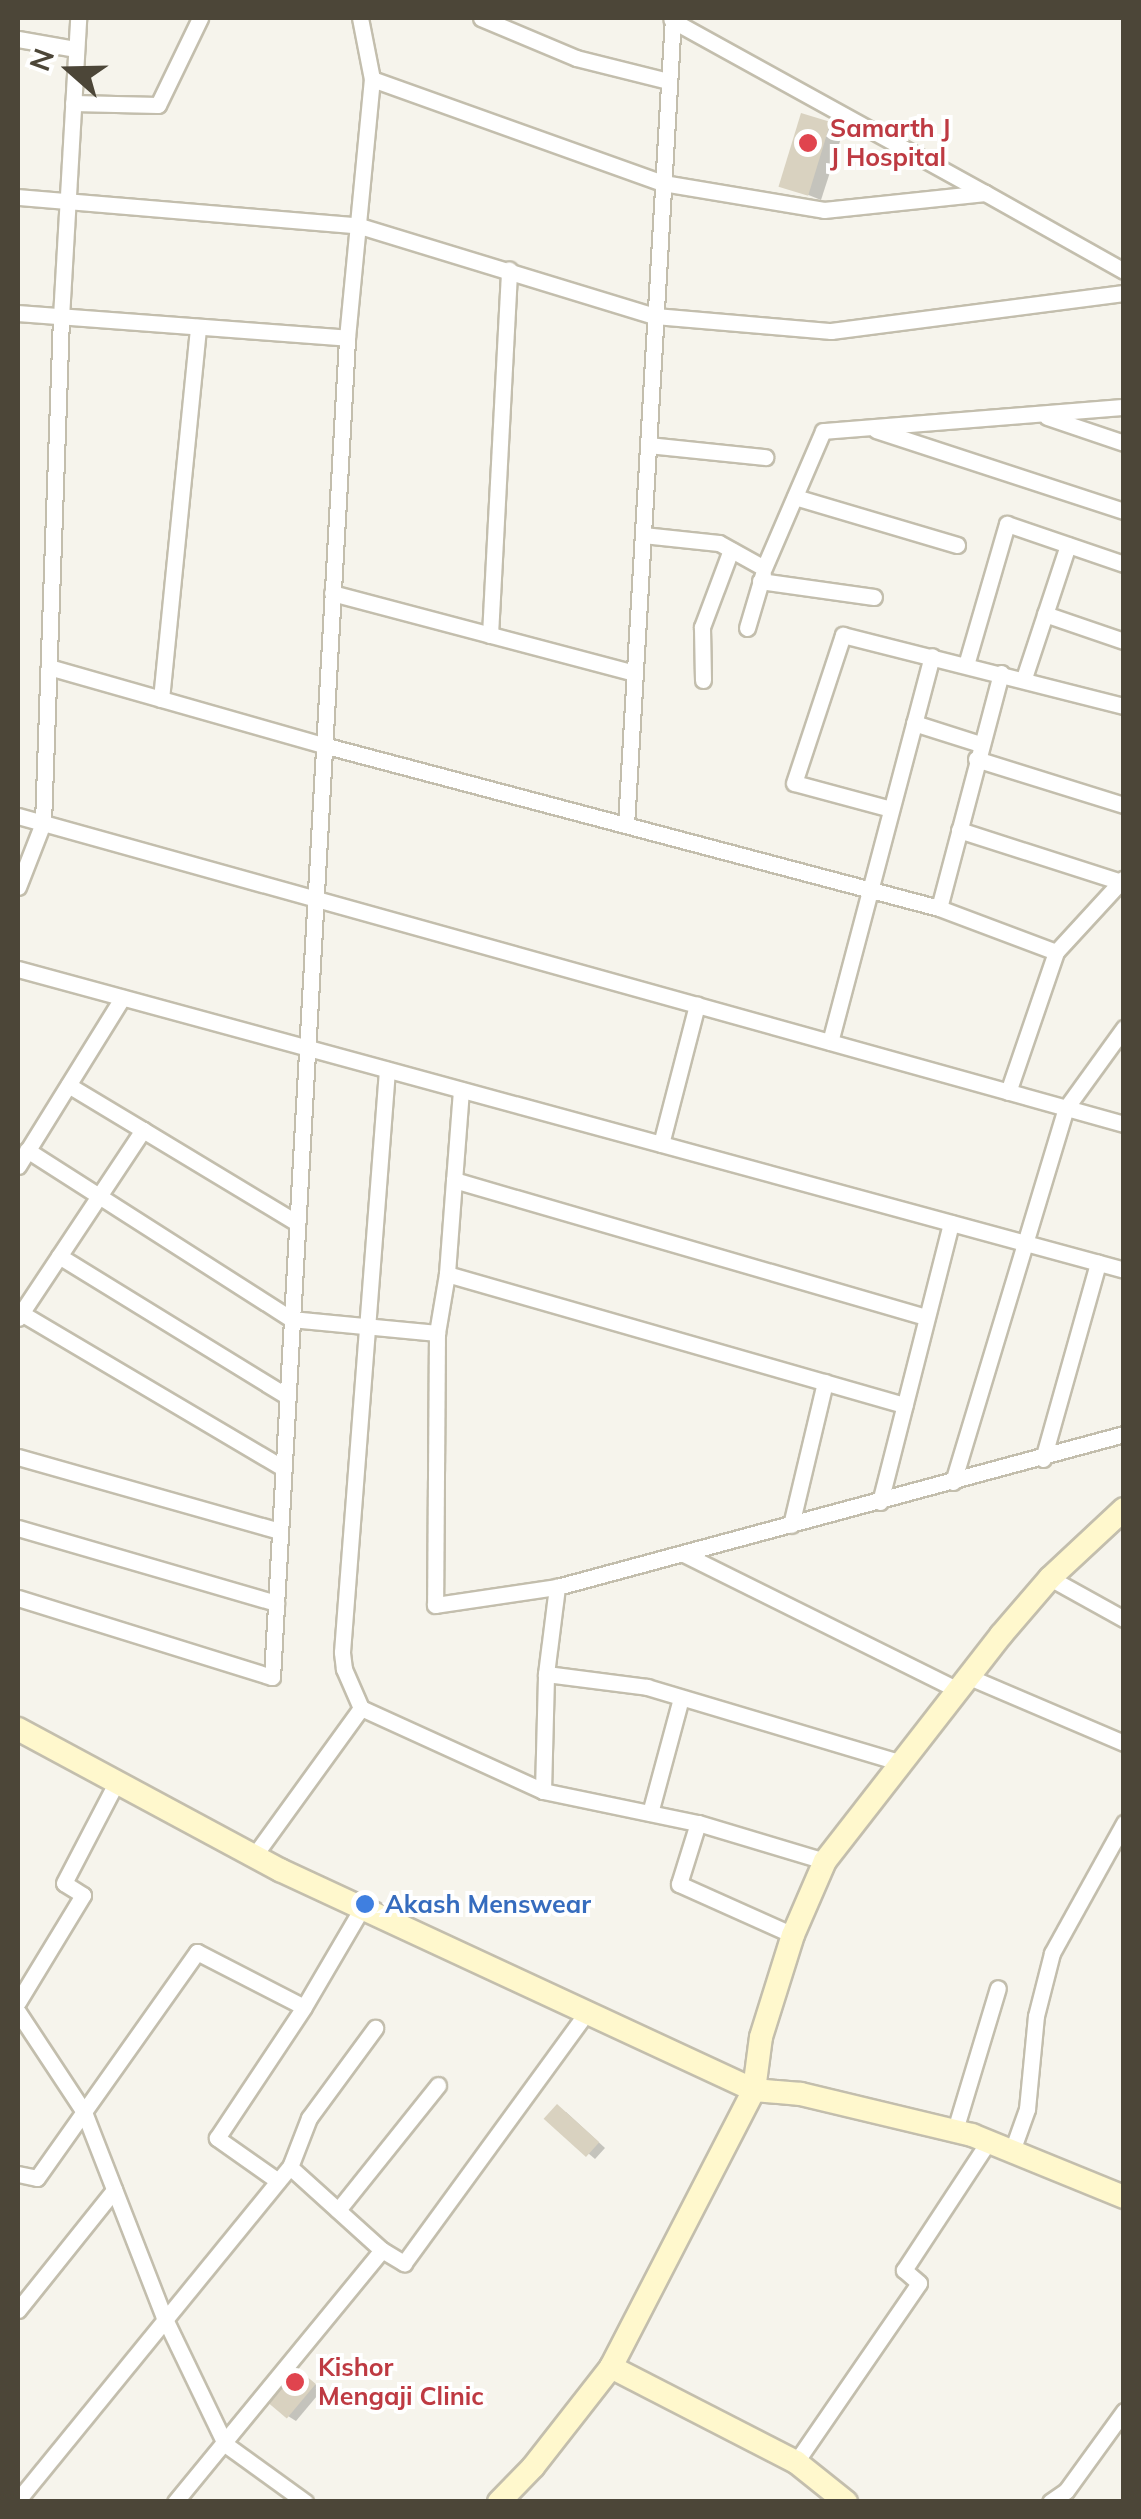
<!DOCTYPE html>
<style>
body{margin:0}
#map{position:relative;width:1141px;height:2519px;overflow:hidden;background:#f6f4ec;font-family:Mulish,sans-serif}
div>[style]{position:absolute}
.shadow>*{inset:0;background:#0003}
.building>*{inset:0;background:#d9d2c0;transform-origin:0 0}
.roads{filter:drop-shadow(2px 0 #c3bead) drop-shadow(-2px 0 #c3bead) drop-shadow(0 2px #c3bead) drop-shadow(0 -2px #c3bead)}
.street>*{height:15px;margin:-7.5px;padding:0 7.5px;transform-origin:7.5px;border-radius:7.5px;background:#fff}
.secondary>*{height:22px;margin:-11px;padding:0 11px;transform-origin:11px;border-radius:11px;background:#fff8cd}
.dots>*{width:28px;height:28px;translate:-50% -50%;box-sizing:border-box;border:5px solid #fff;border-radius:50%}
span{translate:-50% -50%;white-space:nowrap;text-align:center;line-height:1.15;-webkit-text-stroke:8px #fff;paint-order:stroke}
.health-label{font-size:25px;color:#be3a42;font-weight:700}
.left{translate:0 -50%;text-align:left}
.shop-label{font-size:25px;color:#366cbe;font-weight:700}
.frame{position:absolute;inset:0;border:20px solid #4c4638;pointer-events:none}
.north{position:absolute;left:20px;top:20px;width:100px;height:100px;-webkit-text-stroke:8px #fff;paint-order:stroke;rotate:290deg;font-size:28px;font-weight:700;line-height:40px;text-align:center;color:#4c4638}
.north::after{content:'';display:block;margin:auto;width:35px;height:45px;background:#4c4638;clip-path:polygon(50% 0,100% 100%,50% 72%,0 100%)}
</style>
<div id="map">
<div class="shadow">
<i style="clip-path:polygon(830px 124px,843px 132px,821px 200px,781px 184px)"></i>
<i style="clip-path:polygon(566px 2112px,605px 2148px,595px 2159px,548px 2119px)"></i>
<i style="clip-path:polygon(301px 2372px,322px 2390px,296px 2421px,288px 2416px)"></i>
</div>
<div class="building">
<i style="left:801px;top:113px;width:31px;height:77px;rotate:17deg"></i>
<i style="left:557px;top:2104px;width:57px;height:20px;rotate:42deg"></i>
<i style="left:292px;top:2364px;width:31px;height:45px;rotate:40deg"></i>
</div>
<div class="roads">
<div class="street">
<i style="left:481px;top:18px;width:103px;rotate:22.8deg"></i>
<i style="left:576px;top:58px;width:95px;rotate:14deg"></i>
<i style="left:18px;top:39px;width:59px;rotate:9.8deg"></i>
<i style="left:372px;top:79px;width:309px;rotate:19.7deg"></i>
<i style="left:663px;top:183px;width:163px;rotate:9.5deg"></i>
<i style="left:824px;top:210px;width:162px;rotate:-6deg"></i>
<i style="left:985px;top:193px;width:358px;rotate:-151.1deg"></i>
<i style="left:73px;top:103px;width:85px;rotate:1.3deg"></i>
<i style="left:158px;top:105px;width:97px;rotate:-64.2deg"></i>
<i style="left:985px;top:193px;width:159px;rotate:29.3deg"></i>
<i style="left:18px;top:197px;width:343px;rotate:4.8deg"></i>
<i style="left:360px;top:226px;width:308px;rotate:17deg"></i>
<i style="left:655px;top:316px;width:177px;rotate:4.9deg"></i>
<i style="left:831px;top:331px;width:295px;rotate:-7.4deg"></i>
<i style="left:18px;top:313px;width:330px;rotate:4.3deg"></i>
<i style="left:1047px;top:417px;width:81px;rotate:18.7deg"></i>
<i style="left:876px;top:430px;width:261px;rotate:18.1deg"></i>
<i style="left:648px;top:445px;width:118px;rotate:5.9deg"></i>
<i style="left:795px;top:497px;width:169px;rotate:16.5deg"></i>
<i style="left:643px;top:535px;width:76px;rotate:6deg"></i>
<i style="left:719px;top:543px;width:51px;rotate:29.1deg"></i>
<i style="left:764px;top:568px;width:149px;rotate:-66.7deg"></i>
<i style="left:823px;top:431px;width:302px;rotate:-4.6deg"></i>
<i style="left:760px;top:581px;width:115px;rotate:8deg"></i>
<i style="left:332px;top:593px;width:312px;rotate:14.8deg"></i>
<i style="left:1045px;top:614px;width:83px;rotate:18.9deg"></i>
<i style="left:747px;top:628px;width:56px;rotate:-73.5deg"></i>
<i style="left:490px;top:635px;width:366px;rotate:-87deg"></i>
<i style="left:966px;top:665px;width:147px;rotate:-73.8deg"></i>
<i style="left:1007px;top:524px;width:124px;rotate:18.9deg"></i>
<i style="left:49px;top:667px;width:285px;rotate:15.9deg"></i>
<i style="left:323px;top:745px;width:637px;rotate:14.82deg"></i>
<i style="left:939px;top:908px;width:125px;rotate:20.6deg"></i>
<i style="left:1056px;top:952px;width:148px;rotate:108.9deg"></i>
<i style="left:1024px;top:678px;width:140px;rotate:-71.7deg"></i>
<i style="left:703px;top:680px;width:53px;rotate:-91.1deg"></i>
<i style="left:702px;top:627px;width:82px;rotate:-69.4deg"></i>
<i style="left:161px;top:699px;width:374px;rotate:-84.3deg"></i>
<i style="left:914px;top:723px;width:69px;rotate:17.7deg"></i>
<i style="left:976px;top:759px;width:155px;rotate:17.3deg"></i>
<i style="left:891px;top:809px;width:100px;rotate:-165deg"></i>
<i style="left:794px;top:783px;width:156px;rotate:-71.7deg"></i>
<i style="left:843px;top:635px;width:290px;rotate:14.2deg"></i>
<i style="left:18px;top:816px;width:1148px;rotate:15.56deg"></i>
<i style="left:626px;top:825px;width:808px;rotate:-86.67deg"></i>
<i style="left:959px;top:830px;width:170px;rotate:17.8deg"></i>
<i style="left:18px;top:887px;width:69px;rotate:-68.7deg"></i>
<i style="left:43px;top:823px;width:506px;rotate:-87.96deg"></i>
<i style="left:61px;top:317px;width:299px;rotate:-86.7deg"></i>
<i style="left:939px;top:908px;width:243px;rotate:-75.2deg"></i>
<i style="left:1056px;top:952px;width:100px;rotate:-47.4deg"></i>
<i style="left:18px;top:969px;width:1146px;rotate:15.22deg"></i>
<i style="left:830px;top:1042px;width:399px;rotate:-75.2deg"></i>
<i style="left:461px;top:1090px;width:90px;rotate:94.4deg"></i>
<i style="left:454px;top:1180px;width:492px;rotate:16.2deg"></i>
<i style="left:143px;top:1130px;width:180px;rotate:31.1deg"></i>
<i style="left:661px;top:1144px;width:144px;rotate:-75.5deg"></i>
<i style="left:27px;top:1150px;width:313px;rotate:32.6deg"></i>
<i style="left:291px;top:1319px;width:147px;rotate:5.5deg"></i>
<i style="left:437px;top:1333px;width:60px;rotate:-80.4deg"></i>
<i style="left:18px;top:1166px;width:198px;rotate:-58.2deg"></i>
<i style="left:454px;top:1180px;width:94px;rotate:94.3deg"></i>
<i style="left:447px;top:1274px;width:476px;rotate:16deg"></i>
<i style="left:59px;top:1256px;width:268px;rotate:31.6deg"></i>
<i style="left:21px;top:1313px;width:304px;rotate:30.6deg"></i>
<i style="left:18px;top:1318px;width:226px;rotate:-56.4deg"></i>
<i style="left:143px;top:1130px;width:87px;rotate:-149deg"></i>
<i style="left:437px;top:1333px;width:272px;rotate:90.4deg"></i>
<i style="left:435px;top:1605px;width:123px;rotate:-8.4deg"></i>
<i style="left:18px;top:1457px;width:272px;rotate:15.8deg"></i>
<i style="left:1043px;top:1459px;width:204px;rotate:-74.3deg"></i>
<i style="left:953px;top:1482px;width:391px;rotate:-73.2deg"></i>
<i style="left:1066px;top:1108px;width:99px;rotate:-54.1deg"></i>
<i style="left:880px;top:1502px;width:288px;rotate:-75.7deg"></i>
<i style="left:791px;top:1525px;width:147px;rotate:-76.6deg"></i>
<i style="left:18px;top:1528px;width:269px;rotate:16.2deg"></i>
<i style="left:684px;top:1554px;width:304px;rotate:26.4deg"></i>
<i style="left:1050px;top:1578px;width:85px;rotate:29deg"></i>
<i style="left:18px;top:1598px;width:266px;rotate:17.3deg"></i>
<i style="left:272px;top:1677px;width:1341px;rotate:-86.79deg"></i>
<i style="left:347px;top:338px;width:260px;rotate:-84.5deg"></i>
<i style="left:372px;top:79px;width:62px;rotate:-101.1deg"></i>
<i style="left:546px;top:1674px;width:102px;rotate:7.3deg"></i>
<i style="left:647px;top:1687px;width:262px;rotate:16.6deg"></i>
<i style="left:967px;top:1676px;width:171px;rotate:23.1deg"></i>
<i style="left:361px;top:1708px;width:43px;rotate:-113.6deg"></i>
<i style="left:344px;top:1669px;width:17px;rotate:-97deg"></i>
<i style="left:342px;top:1652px;width:584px;rotate:-85.58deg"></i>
<i style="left:543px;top:1791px;width:158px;rotate:11.7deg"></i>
<i style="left:698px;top:1823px;width:133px;rotate:16.7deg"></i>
<i style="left:650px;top:1813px;width:119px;rotate:-74.9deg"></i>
<i style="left:698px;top:1823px;width:64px;rotate:107.3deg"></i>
<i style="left:679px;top:1884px;width:125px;rotate:24.1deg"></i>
<i style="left:254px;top:1856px;width:183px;rotate:-54.1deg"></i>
<i style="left:361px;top:1708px;width:200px;rotate:24.5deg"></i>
<i style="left:543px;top:1791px;width:117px;rotate:-88.5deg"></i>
<i style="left:546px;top:1674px;width:88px;rotate:-82.8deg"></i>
<i style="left:557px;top:1587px;width:587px;rotate:-15.1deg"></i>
<i style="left:18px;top:2002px;width:125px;rotate:-58.7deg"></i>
<i style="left:83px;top:1895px;width:22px;rotate:-148deg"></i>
<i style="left:64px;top:1883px;width:115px;rotate:-62.5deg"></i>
<i style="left:18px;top:2012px;width:120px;rotate:56.6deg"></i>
<i style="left:84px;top:2112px;width:220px;rotate:68.7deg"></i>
<i style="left:164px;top:2317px;width:141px;rotate:64.3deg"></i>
<i style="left:225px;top:2444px;width:99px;rotate:35.9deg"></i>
<i style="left:955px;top:2130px;width:148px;rotate:-73.2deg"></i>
<i style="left:1012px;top:2151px;width:45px;rotate:-70.3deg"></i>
<i style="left:1027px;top:2109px;width:93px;rotate:-84.5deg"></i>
<i style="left:1036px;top:2016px;width:65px;rotate:-75.7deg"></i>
<i style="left:1052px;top:1953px;width:149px;rotate:-61deg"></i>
<i style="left:290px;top:2167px;width:53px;rotate:-68.8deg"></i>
<i style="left:309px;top:2118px;width:112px;rotate:-53.7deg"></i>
<i style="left:18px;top:2174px;width:19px;rotate:12deg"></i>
<i style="left:37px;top:2178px;width:277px;rotate:-54.7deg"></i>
<i style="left:197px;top:1952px;width:120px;rotate:27.2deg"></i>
<i style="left:304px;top:2007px;width:115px;rotate:-59.6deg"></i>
<i style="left:278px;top:2181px;width:75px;rotate:-144.8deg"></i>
<i style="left:217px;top:2138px;width:157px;rotate:-56.4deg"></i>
<i style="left:338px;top:2210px;width:160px;rotate:-51.3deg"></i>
<i style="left:18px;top:2310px;width:154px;rotate:-51.3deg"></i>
<i style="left:796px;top:2462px;width:217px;rotate:-55.5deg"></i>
<i style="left:919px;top:2283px;width:20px;rotate:-139deg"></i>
<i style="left:904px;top:2270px;width:153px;rotate:-56.7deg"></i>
<i style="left:18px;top:2500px;width:430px;rotate:-50.8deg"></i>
<i style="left:290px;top:2167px;width:124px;rotate:42.1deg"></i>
<i style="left:175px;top:2502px;width:326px;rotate:-50.6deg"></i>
<i style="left:382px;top:2250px;width:26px;rotate:31deg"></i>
<i style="left:404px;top:2263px;width:311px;rotate:-53.9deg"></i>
<i style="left:1050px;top:2502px;width:19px;rotate:-35deg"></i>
<i style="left:1066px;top:2491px;width:99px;rotate:-54.1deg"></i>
</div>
<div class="secondary">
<i style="left:18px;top:1729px;width:298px;rotate:28.3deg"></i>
<i style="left:280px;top:1870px;width:523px;rotate:24.9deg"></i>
<i style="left:754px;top:2090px;width:47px;rotate:4.9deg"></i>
<i style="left:801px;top:2094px;width:176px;rotate:13.5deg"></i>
<i style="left:972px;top:2135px;width:164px;rotate:22.2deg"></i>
<i style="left:611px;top:2367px;width:208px;rotate:27.2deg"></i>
<i style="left:796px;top:2462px;width:64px;rotate:38.7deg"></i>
<i style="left:499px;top:2502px;width:49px;rotate:-45.8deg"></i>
<i style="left:533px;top:2467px;width:127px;rotate:-52deg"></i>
<i style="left:611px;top:2367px;width:312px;rotate:-62.7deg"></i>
<i style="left:754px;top:2090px;width:53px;rotate:-82.5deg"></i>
<i style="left:761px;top:2037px;width:107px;rotate:-72.6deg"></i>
<i style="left:793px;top:1935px;width:81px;rotate:-66.6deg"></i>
<i style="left:825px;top:1861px;width:286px;rotate:-52.1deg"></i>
<i style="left:1001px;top:1635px;width:75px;rotate:-49.3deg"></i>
<i style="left:1050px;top:1578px;width:101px;rotate:-43deg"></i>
</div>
</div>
<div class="dots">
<i style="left:808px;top:143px;background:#e0444e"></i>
<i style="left:365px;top:1904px;background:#3f7fe0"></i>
<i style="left:295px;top:2382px;background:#e0444e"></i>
</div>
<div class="health-label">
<span class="left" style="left:830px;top:143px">Samarth J<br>J Hospital</span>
<span class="left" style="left:318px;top:2382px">Kishor<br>Mengaji Clinic</span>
</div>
<div class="shop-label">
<span class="left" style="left:385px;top:1904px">Akash Menswear</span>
</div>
<div class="frame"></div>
<div class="north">N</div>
</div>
